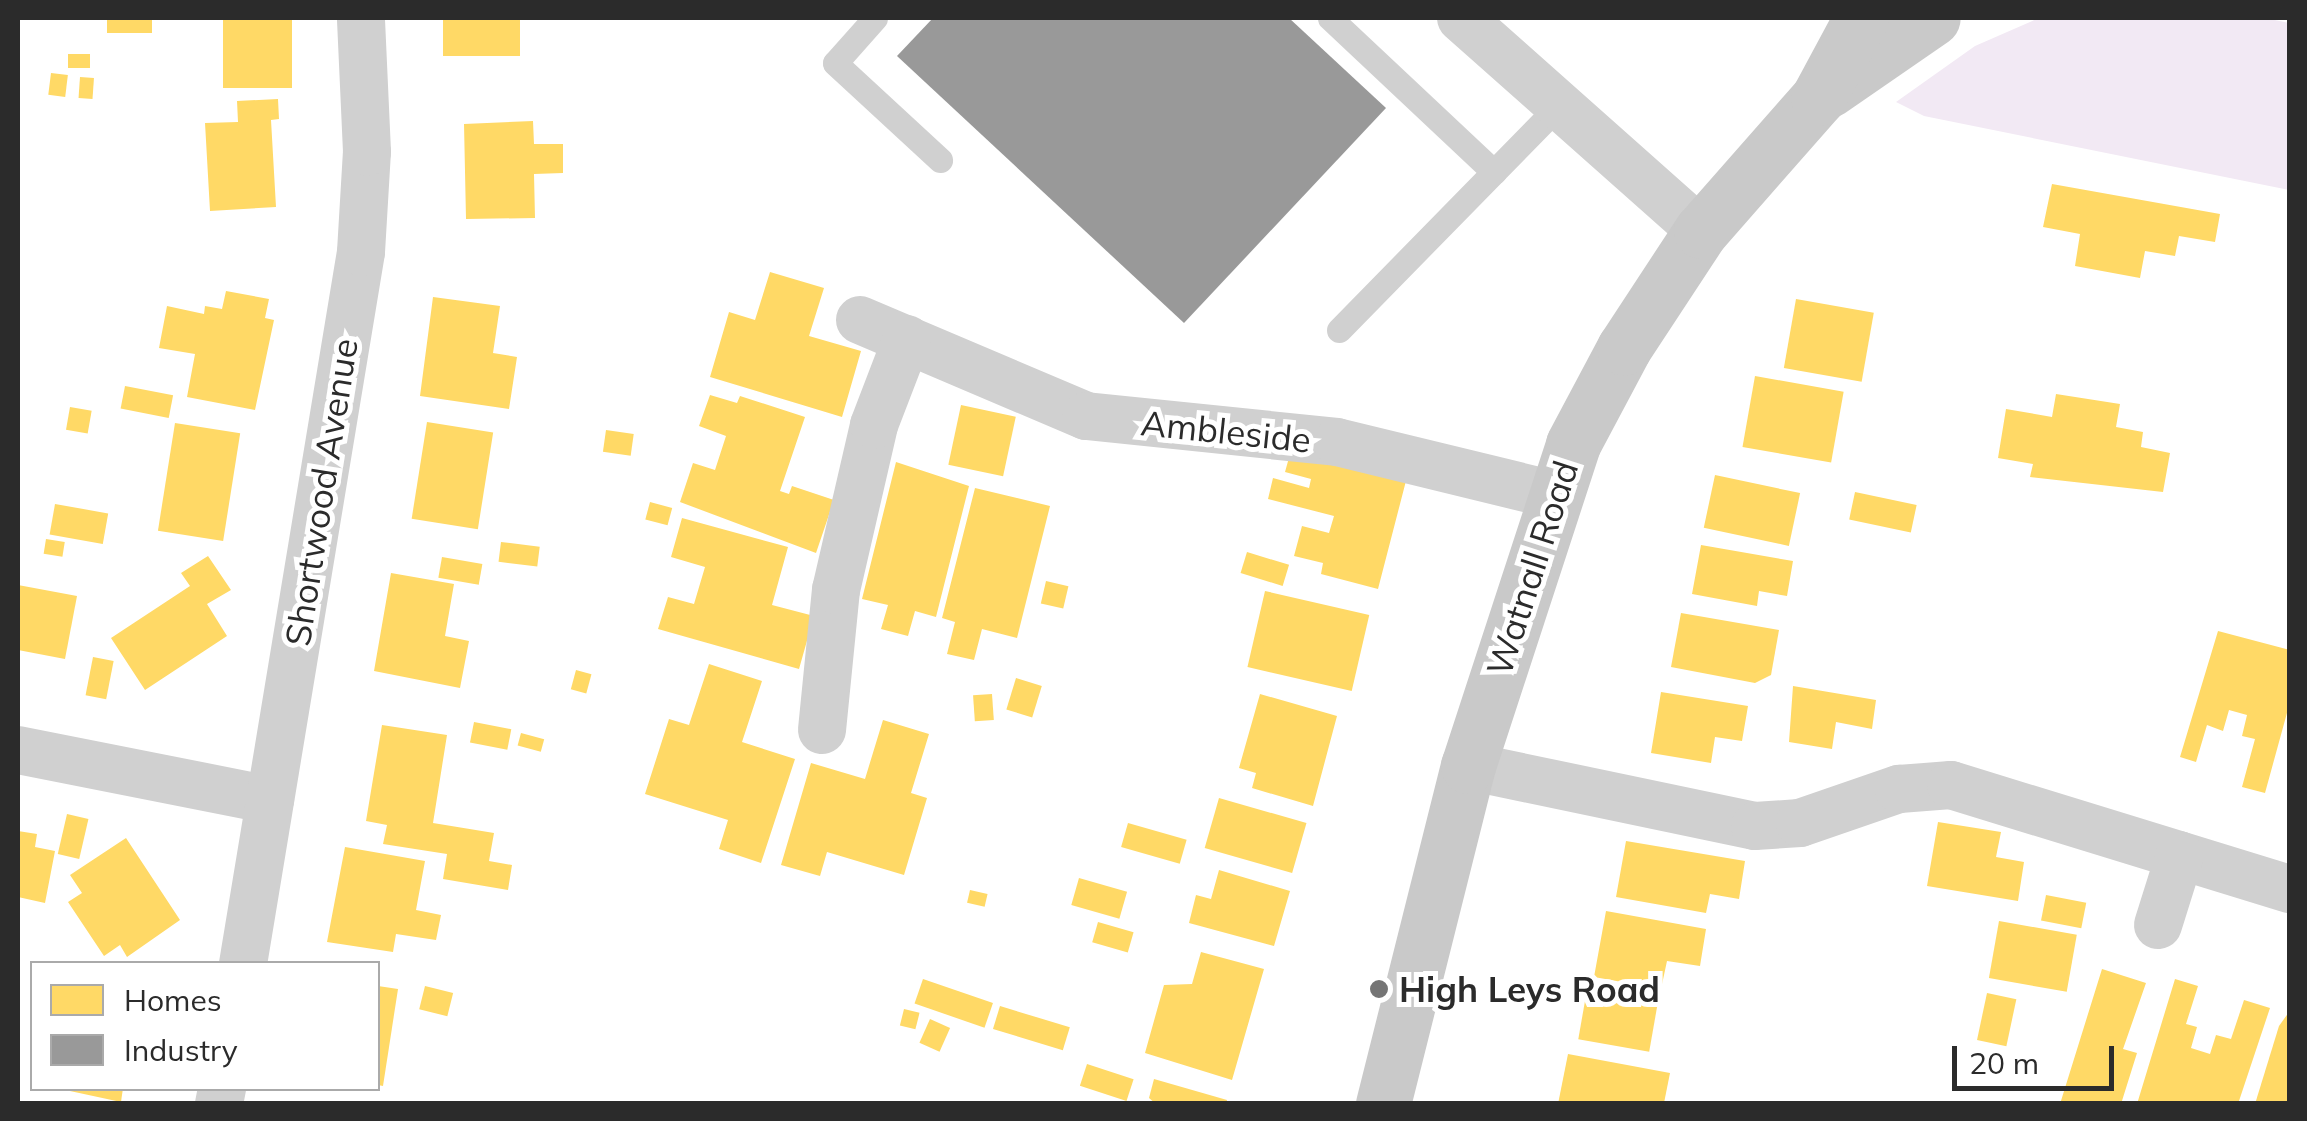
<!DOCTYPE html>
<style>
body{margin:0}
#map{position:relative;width:2307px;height:1121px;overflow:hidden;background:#fff;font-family:Mulish,sans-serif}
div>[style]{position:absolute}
.green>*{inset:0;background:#f2e9f4}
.homes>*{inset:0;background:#ffd966;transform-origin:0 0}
.industry>*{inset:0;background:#999}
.service>*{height:25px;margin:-12.5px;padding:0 12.5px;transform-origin:12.5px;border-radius:12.5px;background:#d0d0d0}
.minor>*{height:48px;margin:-24px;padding:0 24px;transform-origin:24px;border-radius:24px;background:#d0d0d0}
.secondary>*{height:55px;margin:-27.5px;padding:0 27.5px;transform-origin:27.5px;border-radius:27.5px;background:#c9c9c9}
.dots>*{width:28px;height:28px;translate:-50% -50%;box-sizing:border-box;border:5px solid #fff;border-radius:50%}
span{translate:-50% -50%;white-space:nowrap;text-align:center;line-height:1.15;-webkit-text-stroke:10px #fff;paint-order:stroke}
.street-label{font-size:35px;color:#2b2b2b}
.poi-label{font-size:35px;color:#2b2b2b;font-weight:700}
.left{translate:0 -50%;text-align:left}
.frame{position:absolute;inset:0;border:20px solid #2b2b2b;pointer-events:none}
.legend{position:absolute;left:30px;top:961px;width:350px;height:130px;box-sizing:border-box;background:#fff;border:2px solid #aaa;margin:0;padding:12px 18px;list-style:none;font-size:30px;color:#2b2b2b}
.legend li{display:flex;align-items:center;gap:20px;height:50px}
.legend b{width:50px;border:2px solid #aaa}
.scale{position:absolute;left:1952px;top:1046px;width:162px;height:45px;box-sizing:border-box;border:5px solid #2b2b2b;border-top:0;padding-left:12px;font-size:30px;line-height:35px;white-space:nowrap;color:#2b2b2b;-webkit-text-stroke:8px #fff;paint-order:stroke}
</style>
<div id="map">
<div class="green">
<i style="clip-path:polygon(2039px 18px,2265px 18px,2289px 23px,2289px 190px,1924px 116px,1896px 102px,1975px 46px)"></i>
</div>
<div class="homes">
<i style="left:107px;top:18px;width:45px;height:15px"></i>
<i style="left:223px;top:18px;width:69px;height:70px"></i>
<i style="left:443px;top:18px;width:77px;height:38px"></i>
<i style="left:68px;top:54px;width:22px;height:14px"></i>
<i style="left:51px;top:73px;width:17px;height:22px;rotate:7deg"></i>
<i style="left:80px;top:77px;width:14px;height:21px;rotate:4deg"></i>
<i style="clip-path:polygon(278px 99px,279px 119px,271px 120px,276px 207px,210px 211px,205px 123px,238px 122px,237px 101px)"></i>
<i style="clip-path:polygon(533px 121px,534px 144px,563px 144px,563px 173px,534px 174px,535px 218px,466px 219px,464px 124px)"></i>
<i style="clip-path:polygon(2052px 184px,2220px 214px,2215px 242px,2179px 236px,2175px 256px,2145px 251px,2140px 278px,2075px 266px,2080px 234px,2043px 227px)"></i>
<i style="clip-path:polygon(770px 272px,824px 288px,809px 336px,861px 351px,842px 417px,710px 377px,729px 312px,755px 320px)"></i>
<i style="clip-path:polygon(226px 291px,269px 299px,265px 318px,274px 320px,255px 410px,187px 397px,195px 354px,159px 348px,167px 306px,204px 314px,205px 306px,222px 309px)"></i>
<i style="clip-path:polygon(433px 297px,500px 306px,493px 353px,517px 357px,509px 409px,420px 396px)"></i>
<i style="left:1796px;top:299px;width:79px;height:70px;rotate:10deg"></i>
<i style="left:1755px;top:376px;width:90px;height:72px;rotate:10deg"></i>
<i style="left:125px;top:386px;width:49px;height:23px;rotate:11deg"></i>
<i style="clip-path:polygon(2056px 394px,2120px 404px,2116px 427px,2143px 432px,2141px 447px,2170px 453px,2163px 492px,2030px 477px,2033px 464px,1998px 458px,2006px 409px,2052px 417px)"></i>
<i style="clip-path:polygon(710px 395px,737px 403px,740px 396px,805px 417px,780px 491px,789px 494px,792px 486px,834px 500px,816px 553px,680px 502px,693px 463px,715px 470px,726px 436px,699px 426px)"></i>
<i style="left:961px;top:405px;width:56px;height:61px;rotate:12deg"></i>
<i style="left:70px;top:407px;width:22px;height:23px;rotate:10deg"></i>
<i style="left:427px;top:422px;width:67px;height:98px;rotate:9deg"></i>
<i style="left:175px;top:423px;width:66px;height:109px;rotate:9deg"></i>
<i style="left:606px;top:430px;width:28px;height:22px;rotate:8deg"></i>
<i style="clip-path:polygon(1290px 454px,1407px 477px,1378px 589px,1321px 574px,1323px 563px,1294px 556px,1302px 526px,1329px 533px,1334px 516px,1268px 499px,1273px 478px,1309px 488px,1311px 479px,1285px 472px)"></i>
<i style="clip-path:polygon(896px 462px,969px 486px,936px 617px,915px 611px,908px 636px,881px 629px,888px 605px,862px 599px)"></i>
<i style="left:1715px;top:475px;width:87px;height:54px;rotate:12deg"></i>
<i style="clip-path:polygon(975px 488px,1050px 506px,1017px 638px,982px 629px,974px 660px,947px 654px,955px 622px,942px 618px)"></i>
<i style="left:1855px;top:492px;width:63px;height:28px;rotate:12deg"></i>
<i style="left:650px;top:502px;width:23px;height:18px;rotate:15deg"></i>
<i style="left:55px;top:504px;width:54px;height:31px;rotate:10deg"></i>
<i style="clip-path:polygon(682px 518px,788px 547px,772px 605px,814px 616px,799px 669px,658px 629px,668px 597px,694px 604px,705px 567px,671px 557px)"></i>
<i style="left:46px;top:539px;width:19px;height:15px;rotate:9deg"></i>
<i style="left:501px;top:542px;width:39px;height:20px;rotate:7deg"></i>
<i style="clip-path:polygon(1701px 545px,1793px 561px,1787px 596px,1759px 591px,1757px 606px,1692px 594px)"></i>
<i style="left:1247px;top:552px;width:44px;height:22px;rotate:17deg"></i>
<i style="clip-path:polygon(208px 556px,231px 590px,207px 604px,227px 636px,145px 690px,111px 638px,190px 586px,181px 573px)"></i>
<i style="left:442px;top:557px;width:41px;height:21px;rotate:10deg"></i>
<i style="clip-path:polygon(391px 573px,454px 584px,445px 636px,469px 641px,460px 688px,374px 671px)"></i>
<i style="left:1046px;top:581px;width:23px;height:23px;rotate:13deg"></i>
<i style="clip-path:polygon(18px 585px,77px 596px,65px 659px,18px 650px)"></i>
<i style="left:1265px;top:591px;width:107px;height:78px;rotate:13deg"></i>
<i style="clip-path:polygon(1681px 613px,1779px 630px,1771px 675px,1755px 683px,1671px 667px)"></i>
<i style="clip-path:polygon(2218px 631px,2290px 650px,2290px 702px,2265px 793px,2242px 787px,2255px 739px,2242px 736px,2247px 715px,2229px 710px,2223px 731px,2207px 725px,2196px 762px,2180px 757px)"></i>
<i style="left:93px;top:657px;width:21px;height:39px;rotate:11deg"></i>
<i style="clip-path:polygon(709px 664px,762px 681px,742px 742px,795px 759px,761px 863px,719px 849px,728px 820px,645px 794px,669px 719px,689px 725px)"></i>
<i style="left:576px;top:670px;width:16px;height:20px;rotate:15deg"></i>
<i style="left:1016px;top:678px;width:27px;height:33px;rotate:17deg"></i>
<i style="clip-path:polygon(1793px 686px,1876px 700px,1872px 729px,1836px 722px,1832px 749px,1789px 742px)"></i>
<i style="clip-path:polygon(1661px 692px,1748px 706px,1742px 741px,1715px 737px,1711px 763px,1651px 753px)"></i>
<i style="left:992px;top:694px;width:26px;height:19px;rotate:86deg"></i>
<i style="clip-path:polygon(1260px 694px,1337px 716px,1313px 806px,1252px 788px,1256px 773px,1239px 768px)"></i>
<i style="clip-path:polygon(883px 720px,929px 734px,911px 793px,927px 798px,904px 875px,827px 852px,820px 876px,781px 865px,811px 763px,865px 779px)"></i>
<i style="left:474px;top:722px;width:38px;height:21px;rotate:11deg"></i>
<i style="clip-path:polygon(382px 725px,447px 735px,433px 823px,494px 833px,489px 861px,512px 865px,508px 890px,443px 879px,447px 854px,383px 844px,387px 825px,366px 821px)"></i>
<i style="left:521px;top:733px;width:24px;height:13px;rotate:15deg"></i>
<i style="left:1219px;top:798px;width:91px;height:52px;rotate:16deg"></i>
<i style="left:67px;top:814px;width:22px;height:41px;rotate:13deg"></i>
<i style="clip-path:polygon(1938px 822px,2001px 832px,1996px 857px,2024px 862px,2018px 901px,1927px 886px)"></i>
<i style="left:1128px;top:823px;width:61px;height:25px;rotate:16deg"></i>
<i style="clip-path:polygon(18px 831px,37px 834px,35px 847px,55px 851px,45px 903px,18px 897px)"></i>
<i style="clip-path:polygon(126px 838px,180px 920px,127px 957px,120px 945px,104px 956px,68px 902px,82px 893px,70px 875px)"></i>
<i style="clip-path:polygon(1626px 841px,1745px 861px,1739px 899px,1710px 894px,1706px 913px,1616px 897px)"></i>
<i style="clip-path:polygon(345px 847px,425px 861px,416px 910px,441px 915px,436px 940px,396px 934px,393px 952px,327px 942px)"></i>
<i style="clip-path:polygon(1219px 870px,1290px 891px,1274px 946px,1189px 923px,1196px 895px,1211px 899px)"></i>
<i style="left:1079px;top:878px;width:50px;height:28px;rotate:16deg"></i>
<i style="left:970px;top:890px;width:18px;height:13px;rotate:13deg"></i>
<i style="left:2046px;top:895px;width:41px;height:26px;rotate:11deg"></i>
<i style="clip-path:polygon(1606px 911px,1706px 929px,1700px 966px,1667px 961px,1661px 989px,1594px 977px)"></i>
<i style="left:1999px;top:921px;width:79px;height:58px;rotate:10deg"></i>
<i style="left:1098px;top:922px;width:37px;height:21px;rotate:16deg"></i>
<i style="clip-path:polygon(1201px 952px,1264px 969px,1232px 1080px,1145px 1053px,1164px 985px,1192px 984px)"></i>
<i style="clip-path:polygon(2102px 969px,2146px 983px,2123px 1049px,2137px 1053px,2121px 1104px,2060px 1104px)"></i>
<i style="left:923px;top:979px;width:74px;height:26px;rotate:19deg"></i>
<i style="clip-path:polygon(2175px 979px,2198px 986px,2186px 1024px,2197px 1027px,2191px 1048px,2210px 1054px,2216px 1035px,2231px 1039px,2244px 1000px,2270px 1008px,2238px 1104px,2137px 1104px)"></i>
<i style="left:1588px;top:984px;width:72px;height:56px;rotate:10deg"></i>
<i style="clip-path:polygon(378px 986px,398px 989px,383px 1086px,378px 1085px)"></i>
<i style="left:425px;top:986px;width:29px;height:24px;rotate:14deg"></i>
<i style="left:1987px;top:993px;width:30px;height:48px;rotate:12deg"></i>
<i style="left:1000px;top:1006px;width:73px;height:24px;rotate:17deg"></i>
<i style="left:904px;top:1009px;width:16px;height:17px;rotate:14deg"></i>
<i style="clip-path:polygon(2289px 1012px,2290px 1104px,2255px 1104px,2279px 1026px)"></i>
<i style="left:930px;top:1019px;width:22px;height:26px;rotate:24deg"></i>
<i style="clip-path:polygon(1568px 1054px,1670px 1073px,1664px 1103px,1558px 1104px)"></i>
<i style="left:1087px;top:1064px;width:49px;height:23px;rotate:18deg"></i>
<i style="clip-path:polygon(1154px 1079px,1227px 1100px,1226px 1104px,1156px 1104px,1149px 1098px)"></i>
<i style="clip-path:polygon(56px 1088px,123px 1088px,121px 1102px)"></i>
</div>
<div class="industry">
<i style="clip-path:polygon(933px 18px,1289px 18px,1386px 108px,1184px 323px,897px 56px)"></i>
</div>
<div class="service">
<i style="left:875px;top:18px;width:60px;rotate:131.6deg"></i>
<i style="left:835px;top:63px;width:143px;rotate:42.7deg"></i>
<i style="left:1330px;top:18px;width:225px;rotate:43.2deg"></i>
<i style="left:1339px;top:330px;width:315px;rotate:-45.6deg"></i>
</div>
<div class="minor">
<i style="left:1461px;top:18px;width:321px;rotate:41.6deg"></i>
<i style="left:860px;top:320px;width:246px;rotate:23deg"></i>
<i style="left:1086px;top:416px;width:252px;rotate:5.9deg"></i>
<i style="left:1337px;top:442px;width:224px;rotate:13.7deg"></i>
<i style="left:822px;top:730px;width:141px;rotate:-84.3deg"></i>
<i style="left:836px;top:590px;width:169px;rotate:-77deg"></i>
<i style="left:874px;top:425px;width:92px;rotate:-69deg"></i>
<i style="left:18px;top:750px;width:257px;rotate:11.2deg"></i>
<i style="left:1468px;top:766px;width:293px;rotate:11.8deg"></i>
<i style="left:1755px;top:826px;width:45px;rotate:-3.8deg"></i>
<i style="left:1800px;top:823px;width:105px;rotate:-19deg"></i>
<i style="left:1899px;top:789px;width:52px;rotate:-4.4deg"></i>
<i style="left:1951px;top:785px;width:355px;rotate:17.1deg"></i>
<i style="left:2158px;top:925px;width:73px;rotate:-72.6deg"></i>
<i style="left:243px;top:964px;width:722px;rotate:-80.59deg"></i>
<i style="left:361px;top:252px;width:100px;rotate:-86.6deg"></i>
<i style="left:367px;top:152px;width:134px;rotate:-92.6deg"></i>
<i style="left:219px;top:1104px;width:16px;rotate:-79deg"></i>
</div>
<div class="secondary">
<i style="left:1829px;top:90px;width:126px;rotate:-34.7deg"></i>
<i style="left:1383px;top:1104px;width:349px;rotate:-75.9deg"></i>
<i style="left:1468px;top:766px;width:339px;rotate:-71.9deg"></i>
<i style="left:1573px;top:444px;width:109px;rotate:-62deg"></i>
<i style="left:1624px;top:348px;width:140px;rotate:-56.7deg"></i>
<i style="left:1701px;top:231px;width:177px;rotate:-48.7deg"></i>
<i style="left:1818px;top:98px;width:91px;rotate:-61.7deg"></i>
</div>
<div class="dots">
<i style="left:1379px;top:989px;background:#757575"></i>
</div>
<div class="street-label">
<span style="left:1226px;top:431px;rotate:6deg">Ambleside</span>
<span style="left:321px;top:492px;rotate:-81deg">Shortwood Avenue</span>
<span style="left:1532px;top:568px;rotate:-72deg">Watnall Road</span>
</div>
<div class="poi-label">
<span class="left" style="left:1399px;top:989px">High Leys Road</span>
</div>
<div class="frame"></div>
<ul class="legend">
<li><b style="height:28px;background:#ffd966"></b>Homes</li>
<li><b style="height:28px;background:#999"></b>Industry</li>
</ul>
<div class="scale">20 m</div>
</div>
